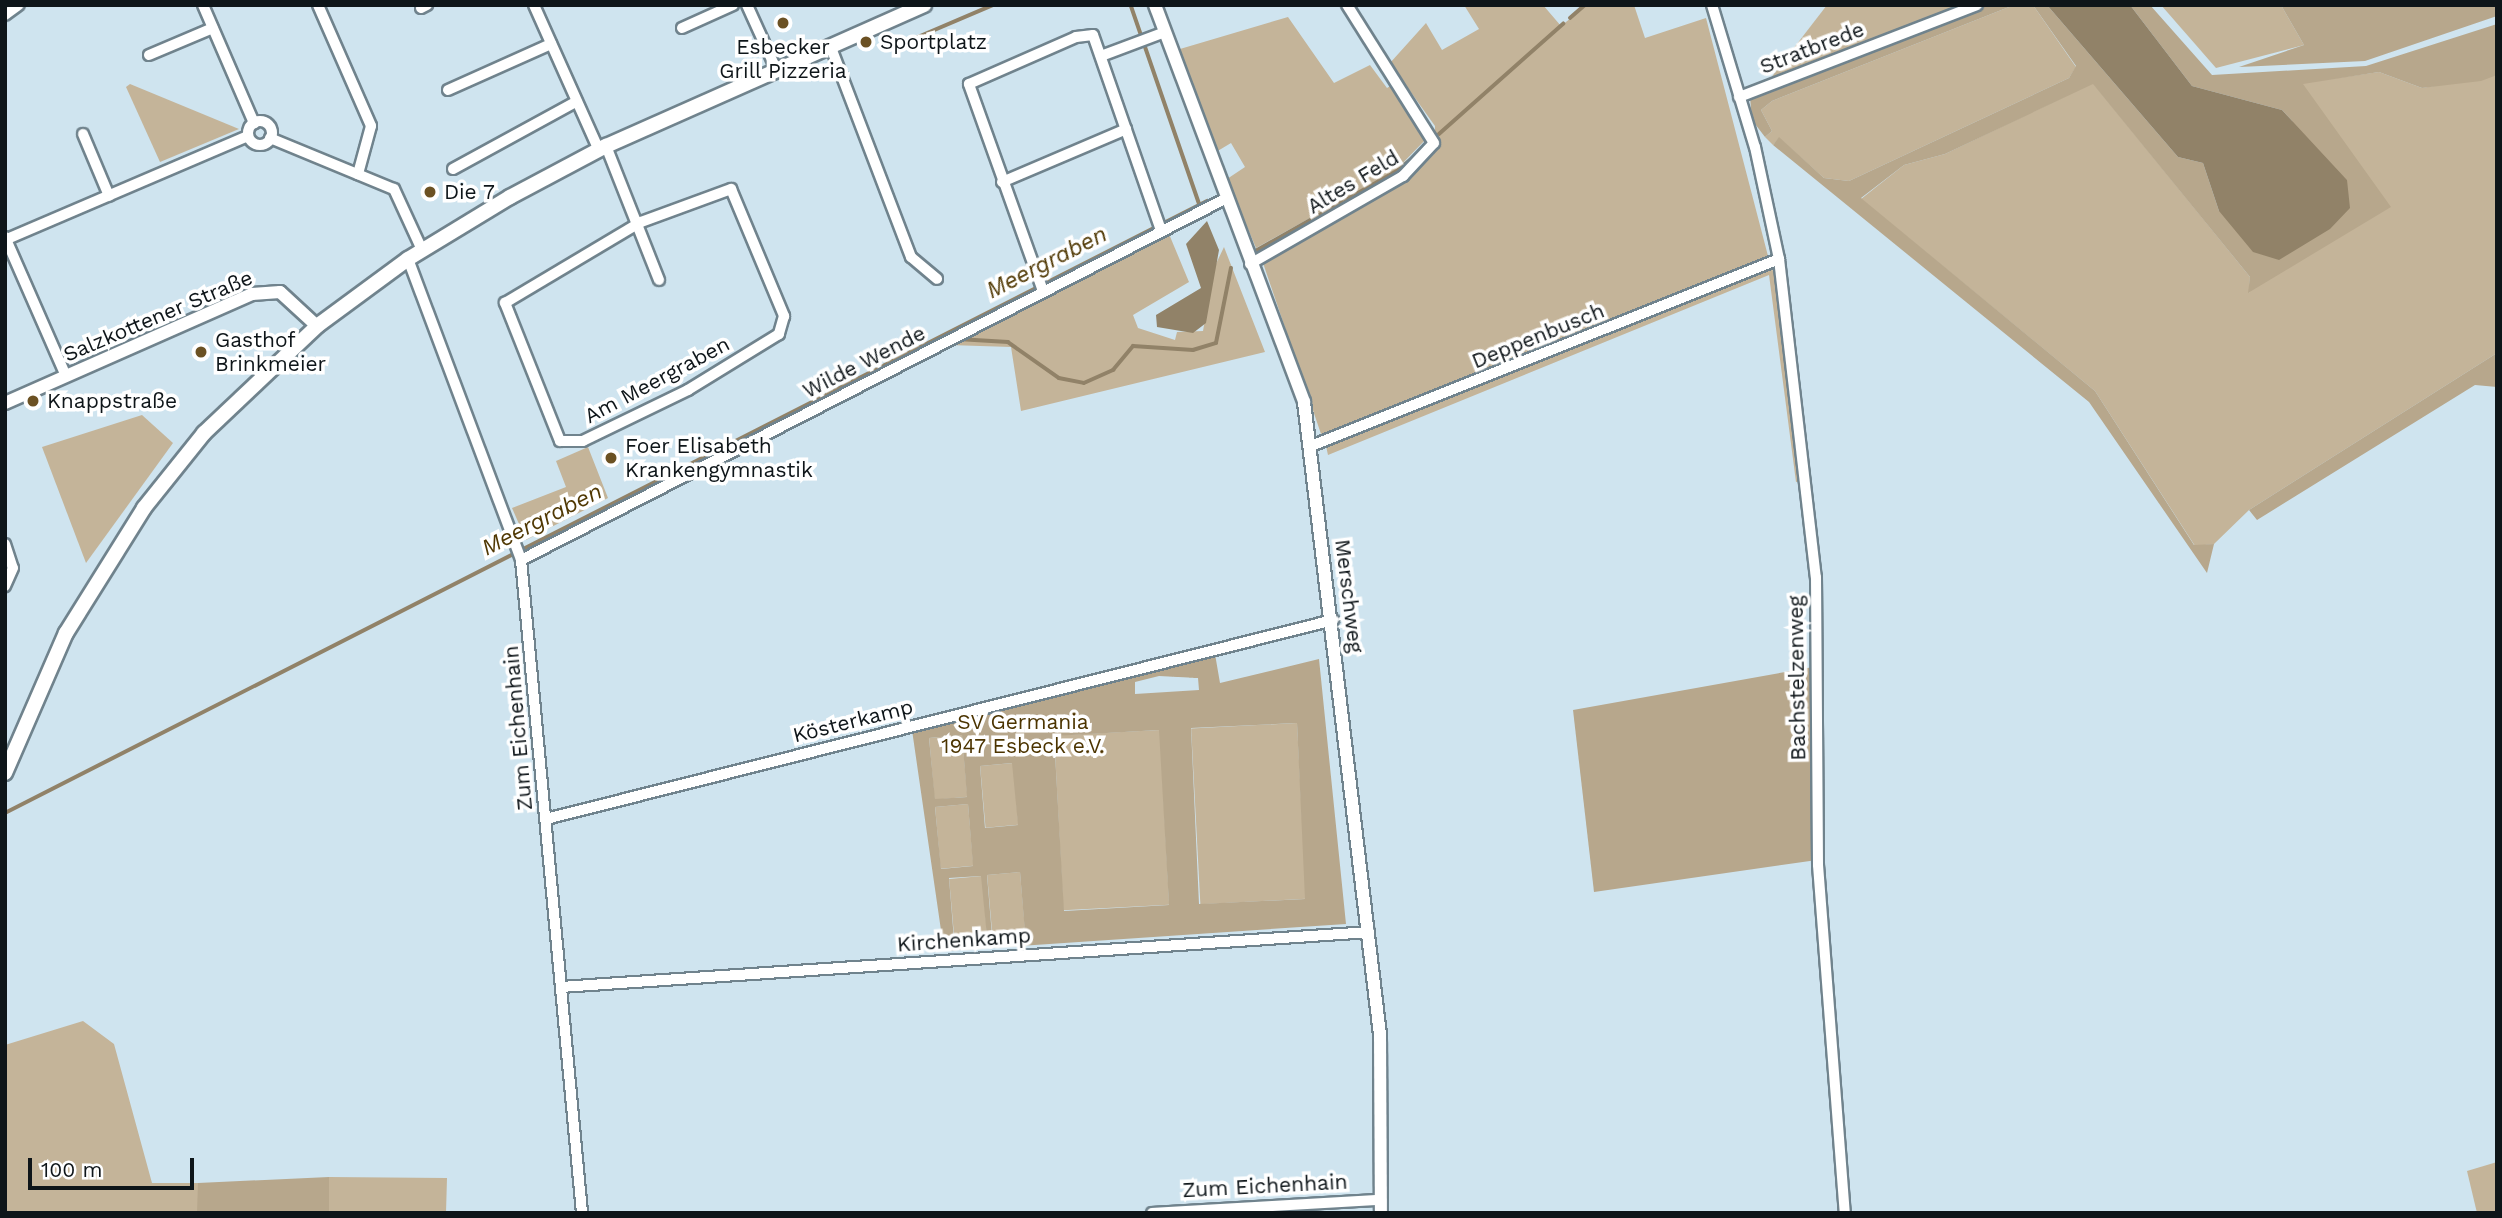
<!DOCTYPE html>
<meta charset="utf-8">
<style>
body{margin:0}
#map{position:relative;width:2502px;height:1218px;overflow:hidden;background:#cfe4ef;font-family:"Work Sans",sans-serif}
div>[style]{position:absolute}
.green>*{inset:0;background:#c4b499;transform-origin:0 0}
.forest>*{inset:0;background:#b7a78c}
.water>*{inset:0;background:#918268}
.stream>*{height:3.5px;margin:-1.75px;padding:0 1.75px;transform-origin:1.75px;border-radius:1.75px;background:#918268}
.roads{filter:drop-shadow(2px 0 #70838d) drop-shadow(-2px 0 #70838d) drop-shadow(0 2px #70838d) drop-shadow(0 -2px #70838d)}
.minor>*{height:10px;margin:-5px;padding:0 5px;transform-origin:5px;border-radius:5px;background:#fff}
.minor>.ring{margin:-5px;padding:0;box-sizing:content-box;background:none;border:10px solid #fff;border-radius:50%}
.tertiary>*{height:12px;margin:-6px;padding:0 6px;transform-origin:6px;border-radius:6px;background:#fff}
.secondary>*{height:14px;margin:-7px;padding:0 7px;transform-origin:7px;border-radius:7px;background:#fff}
.dots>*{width:19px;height:19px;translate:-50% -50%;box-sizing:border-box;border:4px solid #fff;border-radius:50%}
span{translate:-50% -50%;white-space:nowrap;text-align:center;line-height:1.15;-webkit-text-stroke:7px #fff;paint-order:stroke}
.poi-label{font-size:21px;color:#0e1519}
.left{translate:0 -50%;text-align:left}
.street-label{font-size:21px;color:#0e1519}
.park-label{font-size:21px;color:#4c3400}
.water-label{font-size:23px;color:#503803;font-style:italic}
.frame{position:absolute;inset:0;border:7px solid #0e1519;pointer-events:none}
.scale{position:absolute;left:28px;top:1158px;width:166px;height:32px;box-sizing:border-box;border:4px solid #0e1519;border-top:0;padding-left:9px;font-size:21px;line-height:24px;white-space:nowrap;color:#0e1519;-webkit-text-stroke:5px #fff;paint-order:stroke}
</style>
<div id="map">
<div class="green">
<i style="clip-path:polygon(1464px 5px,1543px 5px,1561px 26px,1587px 5px,1634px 5px,1645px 38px,1706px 18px,1768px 256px,1425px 399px,1321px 434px,1262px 260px,1408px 177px,1434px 154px,1435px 126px,1390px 63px,1426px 23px,1442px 50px,1479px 29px)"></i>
<i style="clip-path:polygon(1827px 5px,1962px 5px,1770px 79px)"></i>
<i style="clip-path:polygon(2014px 5px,2033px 5px,2076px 67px,2069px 78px,1849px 181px,1824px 178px,1779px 138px,1773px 145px,1765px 137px,1772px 131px,1761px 110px,1772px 101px)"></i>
<i style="clip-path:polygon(2161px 5px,2281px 5px,2304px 45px,2216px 68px)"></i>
<i style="clip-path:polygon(1288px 17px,1334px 83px,1370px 65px,1387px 88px,1395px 83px,1429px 136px,1396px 170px,1256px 248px,1227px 179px,1245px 167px,1231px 143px,1216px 152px,1180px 49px)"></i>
<i style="clip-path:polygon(2379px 72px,2422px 88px,2497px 75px,2497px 353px,2249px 510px,2214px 544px,2195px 546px,2095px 391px,1861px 199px,1904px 165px,1945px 154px,2093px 83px,2250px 277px,2249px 293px,2302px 83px)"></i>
<i style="clip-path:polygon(130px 84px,239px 129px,160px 162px,126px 87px)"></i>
<i style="clip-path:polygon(1169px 234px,1189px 282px,1133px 315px,1138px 328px,1175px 340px,1177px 332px,1203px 331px,1214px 268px,1224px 247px,1265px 352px,1021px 411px,1011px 347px,949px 345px)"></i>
<i style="clip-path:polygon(1771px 269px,1777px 274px,1802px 481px,1796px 482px,1769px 275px,1328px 455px,1326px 446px)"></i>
<i style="clip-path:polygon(142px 415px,173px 443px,86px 563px,42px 447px)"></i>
<i style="clip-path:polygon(588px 447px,608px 498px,526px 540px,512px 508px,566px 487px,556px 461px)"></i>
<i style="left:1297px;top:723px;width:176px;height:106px;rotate:87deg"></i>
<i style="left:1160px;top:730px;width:175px;height:106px;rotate:87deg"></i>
<i style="left:962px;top:735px;width:62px;height:33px;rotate:85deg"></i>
<i style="left:1013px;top:763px;width:62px;height:33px;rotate:85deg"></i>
<i style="left:968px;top:804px;width:62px;height:33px;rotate:85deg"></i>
<i style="left:1020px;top:872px;width:62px;height:33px;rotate:85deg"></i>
<i style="left:982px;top:876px;width:61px;height:33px;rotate:85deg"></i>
<i style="clip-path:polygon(83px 1021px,114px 1044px,152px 1183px,198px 1183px,198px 1190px,329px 1183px,329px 1177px,447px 1178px,446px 1213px,5px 1213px,5px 1045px)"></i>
<i style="clip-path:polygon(2497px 1162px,2497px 1213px,2477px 1213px,2467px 1171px)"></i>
</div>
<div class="forest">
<i style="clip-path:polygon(1987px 5px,2014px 5px,1772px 101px,1761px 110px,1772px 131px,1765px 137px,1752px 120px,1750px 97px)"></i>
<i style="clip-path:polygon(2033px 5px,2047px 5px,2178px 157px,2203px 163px,2219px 211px,2347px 180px,2282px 110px,2192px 86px,2130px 5px,2150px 5px,2212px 75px,2366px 66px,2497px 24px,2497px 75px,2481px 81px,2422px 88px,2379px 72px,2303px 84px,2391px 207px,2248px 293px,2250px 277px,2093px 84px,1945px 154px,1904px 165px,1861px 198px,2095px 391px,2194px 545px,2214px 544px,2207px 573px,2089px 402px,1773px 145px,1779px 137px,1824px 178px,1849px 181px,2069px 78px,2076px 66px)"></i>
<i style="clip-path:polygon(2281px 5px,2497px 5px,2497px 16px,2365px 61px,2239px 67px,2304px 45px)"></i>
<i style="clip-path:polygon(2497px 353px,2497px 387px,2475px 385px,2257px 520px,2249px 510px)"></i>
<i style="clip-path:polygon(evenodd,1215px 654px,1220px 683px,1319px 659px,1346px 924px,944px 951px,912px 730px,1215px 654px,1159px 676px,1198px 678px,1199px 690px,1135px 694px,1135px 682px,1159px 676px,1215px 654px,1297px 723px,1305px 899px,1199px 904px,1191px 728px,1297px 723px,1215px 654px,1159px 730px,1169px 905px,1064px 911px,1054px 736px,1159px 730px,1215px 654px,962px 735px,967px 797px,935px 799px,929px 738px,962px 735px,1215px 654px,1012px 763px,1018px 825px,985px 828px,980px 766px,1012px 763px,1215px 654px,968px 804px,973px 866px,941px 869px,935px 807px,968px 804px,1215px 654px,1020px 872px,1025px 933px,992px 936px,987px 875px,1020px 872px,1215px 654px,981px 876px,987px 937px,954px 940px,949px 878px,981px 876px)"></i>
<i style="clip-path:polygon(1813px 667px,1817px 860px,1594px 892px,1573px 710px)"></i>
<i style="clip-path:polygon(329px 1177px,329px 1213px,197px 1213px,198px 1183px)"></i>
</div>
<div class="water">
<i style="clip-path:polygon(2047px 5px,2130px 5px,2192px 86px,2282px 110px,2347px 180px,2350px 208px,2330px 229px,2279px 260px,2253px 252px,2219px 211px,2203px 163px,2178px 157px)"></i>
<i style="clip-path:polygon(1207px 221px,1219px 250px,1206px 323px,1193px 333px,1157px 327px,1156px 315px,1201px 288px,1186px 244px)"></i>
</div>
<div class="stream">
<i style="left:1131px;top:5px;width:212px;rotate:71deg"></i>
<i style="left:1570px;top:18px;width:20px;rotate:-41deg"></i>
<i style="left:911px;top:40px;width:89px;rotate:-23.1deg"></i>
<i style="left:1439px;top:134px;width:166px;rotate:-41.6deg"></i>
<i style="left:1252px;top:253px;width:167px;rotate:-29.5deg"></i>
<i style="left:1397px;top:171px;width:33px;rotate:-40deg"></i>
<i style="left:958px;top:339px;width:50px;rotate:3.4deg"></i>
<i style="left:1008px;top:342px;width:62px;rotate:35.2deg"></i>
<i style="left:1059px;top:378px;width:25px;rotate:11deg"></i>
<i style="left:1084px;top:383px;width:32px;rotate:-24deg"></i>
<i style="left:1113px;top:370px;width:31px;rotate:-50deg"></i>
<i style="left:1133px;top:346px;width:60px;rotate:3.8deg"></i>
<i style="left:1193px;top:350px;width:24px;rotate:-17deg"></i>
<i style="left:1216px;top:343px;width:76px;rotate:-78.7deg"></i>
<i style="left:5px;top:813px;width:1349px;rotate:-26.98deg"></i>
</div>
<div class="roads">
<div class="minor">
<i style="left:203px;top:5px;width:129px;rotate:66.6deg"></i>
<i style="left:318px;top:5px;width:132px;rotate:66.3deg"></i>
<i style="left:371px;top:126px;width:50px;rotate:105.2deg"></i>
<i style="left:534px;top:5px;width:159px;rotate:65.9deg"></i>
<i style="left:747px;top:5px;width:70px;rotate:65.6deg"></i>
<i style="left:1712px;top:5px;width:148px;rotate:73.2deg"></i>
<i style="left:1755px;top:147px;width:115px;rotate:77.9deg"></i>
<i style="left:1779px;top:259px;width:320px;rotate:83.4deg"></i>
<i style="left:1816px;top:577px;width:288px;rotate:89.6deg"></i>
<i style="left:1818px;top:865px;width:349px;rotate:85.6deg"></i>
<i style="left:421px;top:8px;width:7px;rotate:-27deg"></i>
<i style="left:5px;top:15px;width:17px;rotate:-36deg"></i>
<i style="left:682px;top:28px;width:56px;rotate:-24.3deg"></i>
<i style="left:830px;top:45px;width:227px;rotate:69.1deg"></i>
<i style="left:911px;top:257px;width:34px;rotate:40deg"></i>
<i style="left:149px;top:55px;width:69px;rotate:-22.9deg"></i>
<i style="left:1101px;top:56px;width:68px;rotate:-20.6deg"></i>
<i style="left:448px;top:90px;width:113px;rotate:-24.1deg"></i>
<i style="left:1739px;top:97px;width:255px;rotate:-21.1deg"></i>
<i class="ring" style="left:248px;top:121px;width:14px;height:14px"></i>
<i style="left:83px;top:134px;width:67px;rotate:67.2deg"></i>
<i style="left:270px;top:138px;width:134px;rotate:22.4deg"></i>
<i style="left:394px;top:189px;width:67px;rotate:65.3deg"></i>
<i style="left:606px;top:146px;width:144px;rotate:68.4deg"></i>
<i style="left:453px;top:169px;width:141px;rotate:-28.7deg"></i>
<i style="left:1002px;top:182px;width:135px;rotate:-23.1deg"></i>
<i style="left:731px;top:189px;width:138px;rotate:67.3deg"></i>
<i style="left:784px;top:316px;width:19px;rotate:106deg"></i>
<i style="left:779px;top:334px;width:107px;rotate:148.4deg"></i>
<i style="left:688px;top:390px;width:117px;rotate:154.1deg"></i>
<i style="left:583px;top:441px;width:23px;rotate:180deg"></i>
<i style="left:560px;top:441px;width:149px;rotate:-111.7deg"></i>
<i style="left:505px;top:303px;width:158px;rotate:-30.8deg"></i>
<i style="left:641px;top:222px;width:96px;rotate:-20.1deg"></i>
<i style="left:5px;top:237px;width:152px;rotate:66.3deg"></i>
<i style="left:5px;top:240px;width:264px;rotate:-23.2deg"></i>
<i style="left:408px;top:259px;width:322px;rotate:69.4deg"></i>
<i style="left:521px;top:560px;width:656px;rotate:84.66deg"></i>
<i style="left:1250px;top:264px;width:177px;rotate:-29.9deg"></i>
<i style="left:1403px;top:176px;width:45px;rotate:-46.8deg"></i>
<i style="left:1434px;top:143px;width:163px;rotate:-122.2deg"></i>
<i style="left:1043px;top:291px;width:220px;rotate:-109.7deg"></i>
<i style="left:969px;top:84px;width:117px;rotate:-23.7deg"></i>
<i style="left:1076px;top:37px;width:17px;rotate:-7deg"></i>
<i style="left:1093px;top:35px;width:207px;rotate:70.8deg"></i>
<i style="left:1311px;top:446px;width:504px;rotate:-21.78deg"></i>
<i style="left:5px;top:544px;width:25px;rotate:72deg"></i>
<i style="left:13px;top:568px;width:20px;rotate:114deg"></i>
<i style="left:521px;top:560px;width:791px;rotate:-27.15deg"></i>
<i style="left:546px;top:819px;width:812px;rotate:-14.19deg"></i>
<i style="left:561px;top:987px;width:810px;rotate:-3.89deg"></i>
<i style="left:1152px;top:1213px;width:228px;rotate:-3.3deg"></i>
</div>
<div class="tertiary">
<i style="left:1155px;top:5px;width:424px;rotate:69.4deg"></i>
<i style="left:1304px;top:402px;width:638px;rotate:83.15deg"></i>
<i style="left:1380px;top:1035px;width:178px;rotate:89.7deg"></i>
<i style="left:5px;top:403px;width:270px;rotate:-23.8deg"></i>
<i style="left:252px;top:294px;width:28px;rotate:-4deg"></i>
<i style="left:280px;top:292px;width:50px;rotate:42.6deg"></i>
</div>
<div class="secondary">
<i style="left:5px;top:773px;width:153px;rotate:-66.5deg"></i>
<i style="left:66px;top:633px;width:147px;rotate:-58deg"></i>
<i style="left:144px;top:508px;width:96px;rotate:-51.3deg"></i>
<i style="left:204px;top:433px;width:156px;rotate:-43.4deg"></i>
<i style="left:317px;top:326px;width:113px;rotate:-36.4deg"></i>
<i style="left:408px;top:259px;width:119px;rotate:-31.3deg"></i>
<i style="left:510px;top:197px;width:109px;rotate:-28deg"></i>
<i style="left:606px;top:146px;width:348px;rotate:-23.9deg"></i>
</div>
</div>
<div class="dots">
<i style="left:783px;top:23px;background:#6b5123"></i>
<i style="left:866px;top:42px;background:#6b5123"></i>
<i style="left:430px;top:192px;background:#6b5123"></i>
<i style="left:201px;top:352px;background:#6b5123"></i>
<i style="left:33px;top:401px;background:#6b5123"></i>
<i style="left:611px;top:458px;background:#6b5123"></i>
</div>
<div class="poi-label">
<span class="left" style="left:880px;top:42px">Sportplatz</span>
<span style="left:783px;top:59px">Esbecker<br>Grill Pizzeria</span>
<span class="left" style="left:444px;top:192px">Die 7</span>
<span class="left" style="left:215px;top:352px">Gasthof<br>Brinkmeier</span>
<span class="left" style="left:47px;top:401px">Knappstraße</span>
<span class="left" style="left:625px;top:458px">Foer Elisabeth<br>Krankengymnastik</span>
</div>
<div class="street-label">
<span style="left:1812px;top:48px;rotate:-21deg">Stratbrede</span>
<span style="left:1353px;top:182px;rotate:-31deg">Altes Feld</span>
<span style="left:158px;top:316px;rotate:-23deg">Salzkottener Straße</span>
<span style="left:1538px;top:336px;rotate:-22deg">Deppenbusch</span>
<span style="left:864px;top:362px;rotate:-27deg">Wilde Wende</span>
<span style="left:657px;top:380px;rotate:-28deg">Am Meergraben</span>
<span style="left:1349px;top:596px;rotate:83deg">Merschweg</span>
<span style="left:1797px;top:678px;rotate:-91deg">Bachstelzenweg</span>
<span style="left:853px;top:721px;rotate:-14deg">Kösterkamp</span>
<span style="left:518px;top:728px;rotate:-95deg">Zum Eichenhain</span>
<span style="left:964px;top:940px;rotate:-4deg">Kirchenkamp</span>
<span style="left:1265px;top:1186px;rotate:-3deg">Zum Eichenhain</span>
</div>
<div class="park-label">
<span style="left:1023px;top:734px">SV Germania<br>1947 Esbeck e.V.</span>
</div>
<div class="water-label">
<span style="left:1047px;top:263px;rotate:-27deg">Meergraben</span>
<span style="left:542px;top:520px;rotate:-27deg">Meergraben</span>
</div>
<div class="frame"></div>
<div class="scale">100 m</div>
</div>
